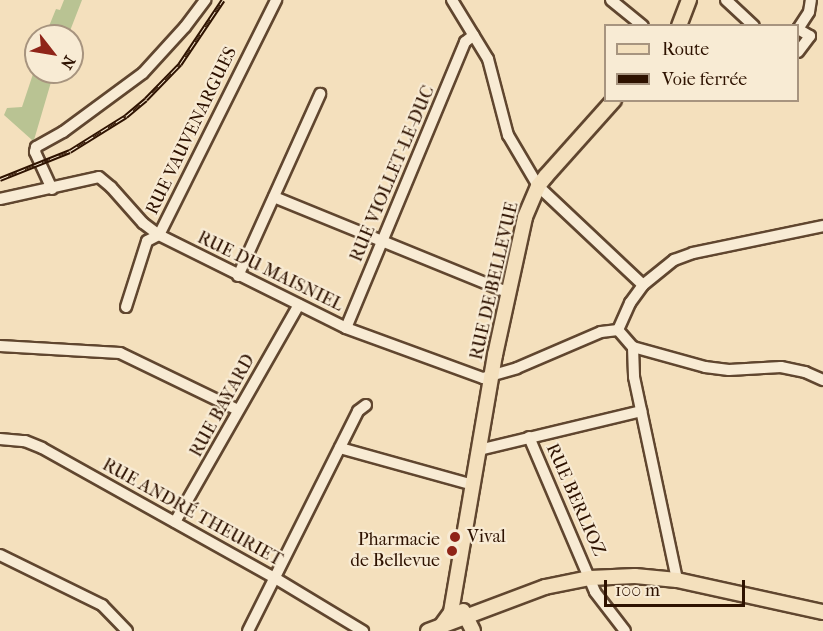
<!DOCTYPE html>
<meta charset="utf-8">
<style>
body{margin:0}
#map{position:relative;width:823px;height:631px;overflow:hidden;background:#f4e0bd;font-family:"IM FELL French Canon",serif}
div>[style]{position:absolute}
.green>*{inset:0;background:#b9c393}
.roads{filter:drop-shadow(2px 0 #60462f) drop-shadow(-2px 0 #60462f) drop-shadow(0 2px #60462f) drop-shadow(0 -2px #60462f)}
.minor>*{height:10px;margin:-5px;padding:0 5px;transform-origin:5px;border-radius:5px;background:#f8ebd4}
.major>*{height:14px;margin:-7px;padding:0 7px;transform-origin:7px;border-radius:7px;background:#f4e0bd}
.rail>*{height:5px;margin-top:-2.5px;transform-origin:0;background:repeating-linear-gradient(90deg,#f8ebd4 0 9px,#2e1200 0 18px);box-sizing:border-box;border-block:2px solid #2e1200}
.dots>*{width:16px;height:16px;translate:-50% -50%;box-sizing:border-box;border:3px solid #f8ebd4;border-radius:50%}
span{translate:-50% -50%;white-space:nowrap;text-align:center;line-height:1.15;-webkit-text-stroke:4.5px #f8ebd4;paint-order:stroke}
.street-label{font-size:18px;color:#2e1200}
.poi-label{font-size:18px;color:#2e1200}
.left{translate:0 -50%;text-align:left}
.right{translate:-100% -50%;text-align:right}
.legend{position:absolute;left:604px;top:24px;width:195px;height:78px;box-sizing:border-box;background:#f8ebd4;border:2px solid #a7947f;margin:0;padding:8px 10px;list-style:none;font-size:18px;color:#2e1200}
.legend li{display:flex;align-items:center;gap:12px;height:30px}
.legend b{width:30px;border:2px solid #a7947f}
.north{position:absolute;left:24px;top:24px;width:60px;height:60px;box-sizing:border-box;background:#f8ebd4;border:2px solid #a7947f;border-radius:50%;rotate:121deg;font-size:16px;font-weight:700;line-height:24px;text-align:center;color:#2e1200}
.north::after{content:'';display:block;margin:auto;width:21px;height:27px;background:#8f2418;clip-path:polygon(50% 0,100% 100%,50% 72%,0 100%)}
.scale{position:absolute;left:604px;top:580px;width:141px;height:27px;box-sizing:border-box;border:3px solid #2e1200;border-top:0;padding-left:8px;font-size:18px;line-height:21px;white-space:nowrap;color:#2e1200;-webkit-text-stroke:4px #f8ebd4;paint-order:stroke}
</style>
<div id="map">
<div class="green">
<i style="clip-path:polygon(64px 0,82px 0,68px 36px,45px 36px,56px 9px,60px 10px)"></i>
<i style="clip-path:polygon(36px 65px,36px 72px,54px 72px,34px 140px,32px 140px,4px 115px,7px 108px,22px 107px)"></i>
</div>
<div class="roads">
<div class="minor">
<i style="left:452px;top:0;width:69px;rotate:58.6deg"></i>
<i style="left:488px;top:59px;width:79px;rotate:75.3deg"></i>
<i style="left:508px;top:135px;width:59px;rotate:59.5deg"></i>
<i style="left:538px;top:186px;width:144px;rotate:43.3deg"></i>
<i style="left:611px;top:0;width:41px;rotate:39.1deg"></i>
<i style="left:726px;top:0;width:38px;rotate:43deg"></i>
<i style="left:798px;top:29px;width:20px;rotate:-57deg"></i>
<i style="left:809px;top:12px;width:12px;rotate:-81deg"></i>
<i style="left:798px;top:52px;width:20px;rotate:-53deg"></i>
<i style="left:810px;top:36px;width:14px;rotate:-150deg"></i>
<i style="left:52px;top:189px;width:41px;rotate:-114.7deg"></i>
<i style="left:35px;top:152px;width:5px;rotate:-79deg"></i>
<i style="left:36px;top:147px;width:31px;rotate:-29deg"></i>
<i style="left:63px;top:132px;width:99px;rotate:-36.4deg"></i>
<i style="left:143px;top:73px;width:62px;rotate:-47.6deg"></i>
<i style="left:185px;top:27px;width:34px;rotate:-53deg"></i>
<i style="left:274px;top:197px;width:254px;rotate:22.2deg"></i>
<i style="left:0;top:199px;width:101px;rotate:-12.5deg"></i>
<i style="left:99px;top:177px;width:16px;rotate:40deg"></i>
<i style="left:111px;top:187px;width:48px;rotate:48.4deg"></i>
<i style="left:143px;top:223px;width:20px;rotate:37deg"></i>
<i style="left:159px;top:235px;width:209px;rotate:26.4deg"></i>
<i style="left:346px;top:328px;width:146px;rotate:20.1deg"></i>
<i style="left:483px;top:378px;width:35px;rotate:-16deg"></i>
<i style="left:517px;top:368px;width:91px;rotate:-23.2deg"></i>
<i style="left:601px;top:332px;width:17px;rotate:-7deg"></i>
<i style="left:618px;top:330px;width:23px;rotate:49deg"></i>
<i style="left:633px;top:347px;width:75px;rotate:15.5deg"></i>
<i style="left:705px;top:367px;width:24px;rotate:7deg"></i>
<i style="left:729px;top:370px;width:52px;rotate:-3.3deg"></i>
<i style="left:781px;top:367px;width:25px;rotate:12deg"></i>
<i style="left:805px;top:372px;width:20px;rotate:24deg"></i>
<i style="left:238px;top:276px;width:200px;rotate:-65.7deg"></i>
<i style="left:126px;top:307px;width:69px;rotate:-72.3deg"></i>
<i style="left:147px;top:241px;width:13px;rotate:-27deg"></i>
<i style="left:159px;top:235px;width:263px;rotate:-63.5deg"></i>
<i style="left:346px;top:328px;width:310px;rotate:-67.4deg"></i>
<i style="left:465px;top:42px;width:11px;rotate:-38deg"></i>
<i style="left:618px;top:330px;width:30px;rotate:-66deg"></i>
<i style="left:630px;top:303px;width:22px;rotate:-54deg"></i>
<i style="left:643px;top:285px;width:40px;rotate:-39deg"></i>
<i style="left:674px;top:260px;width:20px;rotate:-20deg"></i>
<i style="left:693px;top:253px;width:133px;rotate:-11.7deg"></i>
<i style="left:0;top:346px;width:120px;rotate:3.3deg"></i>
<i style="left:120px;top:353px;width:131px;rotate:25.8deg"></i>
<i style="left:633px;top:347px;width:30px;rotate:88deg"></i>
<i style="left:634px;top:377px;width:208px;rotate:78deg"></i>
<i style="left:529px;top:437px;width:168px;rotate:66.9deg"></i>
<i style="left:595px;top:592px;width:49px;rotate:52.4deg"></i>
<i style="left:0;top:439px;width:25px;rotate:5deg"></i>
<i style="left:25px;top:441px;width:18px;rotate:22deg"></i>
<i style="left:42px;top:448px;width:267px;rotate:29.2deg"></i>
<i style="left:275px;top:578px;width:103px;rotate:31.1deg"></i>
<i style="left:340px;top:448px;width:138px;rotate:15.5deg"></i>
<i style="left:479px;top:450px;width:167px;rotate:-13.5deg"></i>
<i style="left:175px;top:522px;width:250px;rotate:-60.3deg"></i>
<i style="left:0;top:555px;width:114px;rotate:26.1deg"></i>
<i style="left:102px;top:605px;width:36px;rotate:46deg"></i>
<i style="left:248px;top:631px;width:246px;rotate:-63.4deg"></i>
<i style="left:358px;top:411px;width:10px;rotate:-37deg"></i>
</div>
<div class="major">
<i style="left:679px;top:26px;width:28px;rotate:-69deg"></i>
<i style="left:463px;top:611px;width:22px;rotate:63deg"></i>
<i style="left:441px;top:626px;width:17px;rotate:-54deg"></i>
<i style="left:451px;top:612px;width:261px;rotate:-80.3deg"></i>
<i style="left:495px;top:355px;width:141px;rotate:-77.7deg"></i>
<i style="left:525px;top:217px;width:34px;rotate:-67deg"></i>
<i style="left:538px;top:186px;width:13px;rotate:-51deg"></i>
<i style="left:546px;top:176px;width:102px;rotate:-48.2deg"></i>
<i style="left:428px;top:631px;width:125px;rotate:-20.6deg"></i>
<i style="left:545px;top:587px;width:46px;rotate:-11.3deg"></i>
<i style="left:590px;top:578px;width:45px;rotate:-2.5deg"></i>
<i style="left:635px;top:576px;width:42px;rotate:5.4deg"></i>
<i style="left:677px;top:580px;width:149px;rotate:12.4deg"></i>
</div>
</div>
<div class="rail">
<i style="left:0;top:179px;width:75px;rotate:-21.8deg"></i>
<i style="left:70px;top:151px;width:66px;rotate:-32deg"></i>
<i style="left:126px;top:116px;width:26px;rotate:-40deg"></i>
<i style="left:146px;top:99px;width:49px;rotate:-45.8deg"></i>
<i style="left:180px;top:64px;width:77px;rotate:-56.1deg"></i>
</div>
<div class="dots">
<i style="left:455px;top:537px;background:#8f2418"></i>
<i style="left:452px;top:551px;background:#8f2418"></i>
</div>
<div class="street-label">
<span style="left:192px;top:131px;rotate:-64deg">RUE VAUVENARGUES</span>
<span style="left:393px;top:174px;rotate:-67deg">RUE VIOLLET-LE-DUC</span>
<span style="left:270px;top:272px;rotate:26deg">RUE DU MAISNIEL</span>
<span style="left:495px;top:281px;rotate:-77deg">RUE DE BELLEVUE</span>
<span style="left:223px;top:406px;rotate:-61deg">RUE BAYARD</span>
<span style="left:575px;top:500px;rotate:66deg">RUE BERLIOZ</span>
<span style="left:192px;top:513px;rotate:29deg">RUE ANDRÉ THEURIET</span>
</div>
<div class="poi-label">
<span class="left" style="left:467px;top:537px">Vival</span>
<span class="right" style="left:440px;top:551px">Pharmacie<br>de Bellevue</span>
</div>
<ul class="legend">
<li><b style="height:8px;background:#f4e0bd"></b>Route</li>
<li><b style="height:8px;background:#2e1200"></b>Voie ferrée</li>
</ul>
<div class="north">N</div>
<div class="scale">100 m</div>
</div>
